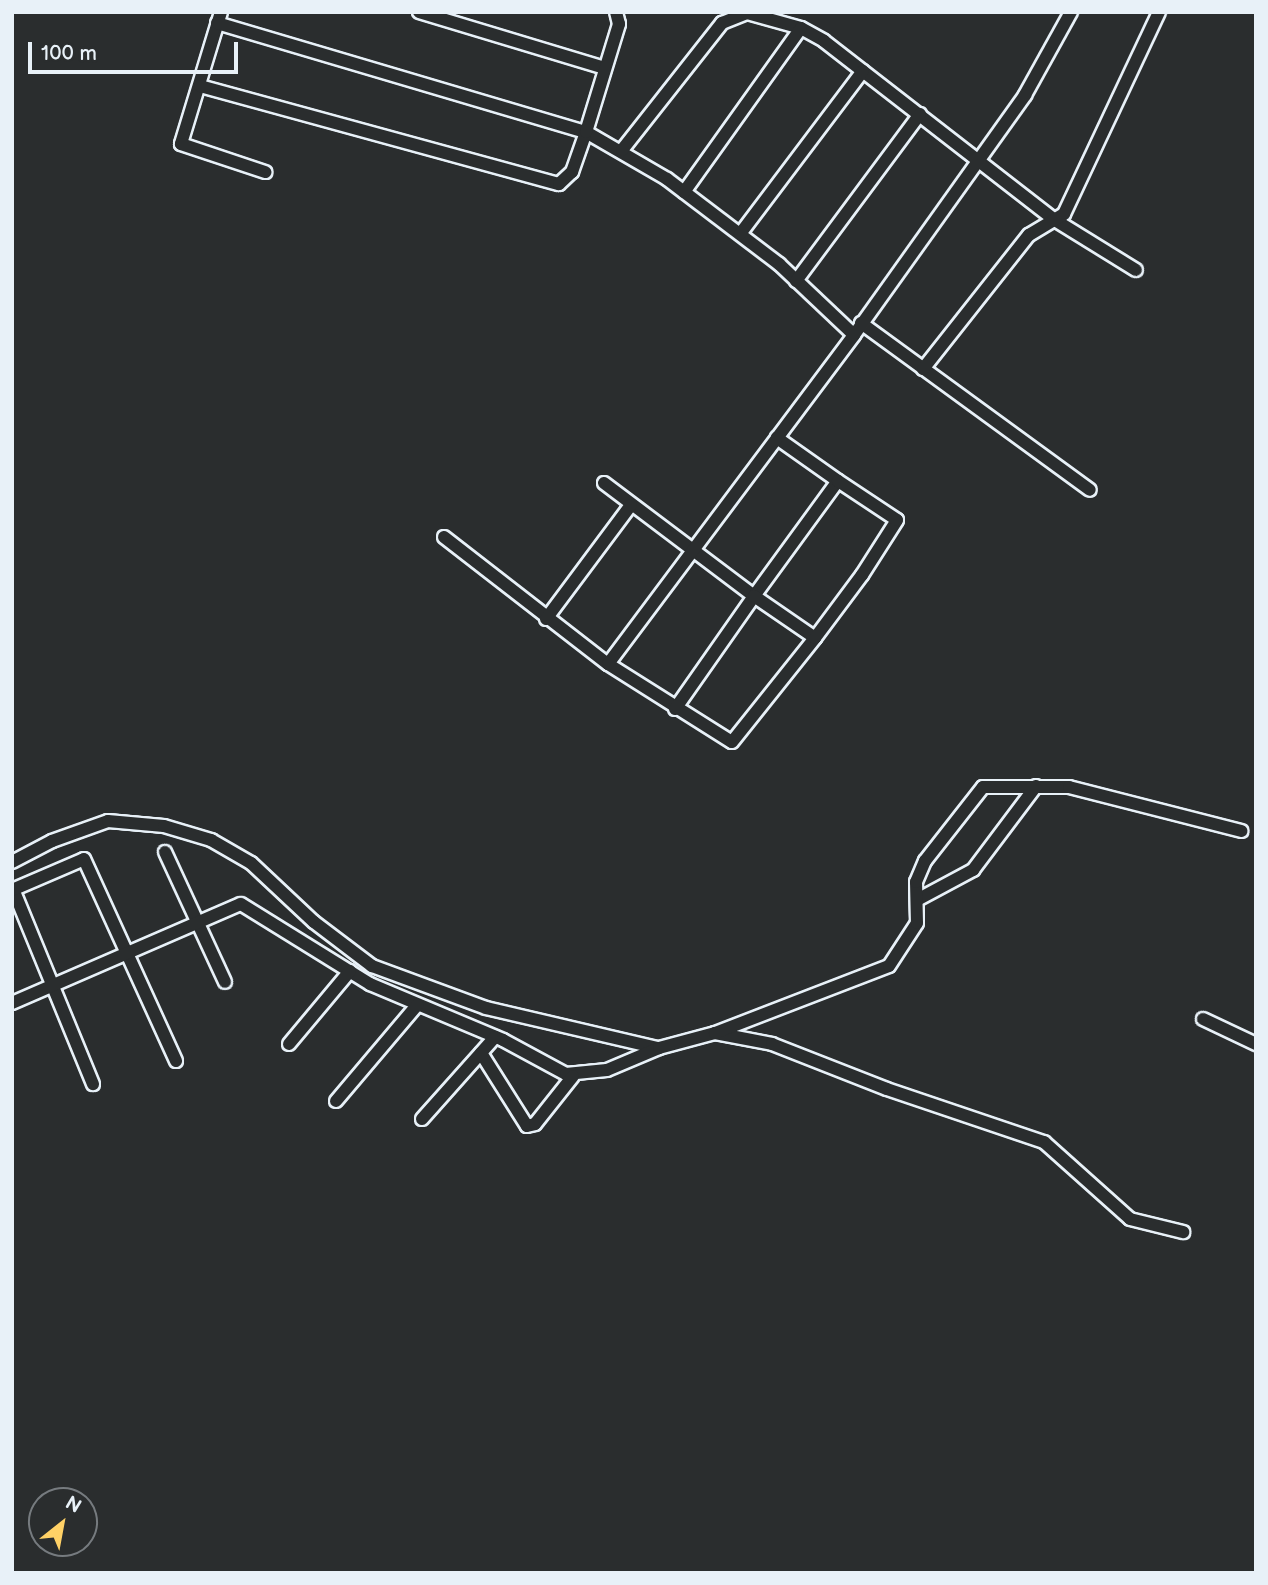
<!DOCTYPE html>
<style>
body{margin:0}
#map{position:relative;width:1268px;height:1585px;overflow:hidden;background:#2a2d2e;font-family:"Balsamiq Sans",sans-serif}
div>[style]{position:absolute}
.roads{filter:drop-shadow(2px 0 #e8f1f8) drop-shadow(-2px 0 #e8f1f8) drop-shadow(0 2px #e8f1f8) drop-shadow(0 -2px #e8f1f8)}
.minor>*{height:12px;margin:-6px;padding:0 6px;transform-origin:6px;border-radius:6px;background:#2a2d2e}
span{translate:-50% -50%;white-space:nowrap;text-align:center;line-height:1.15;-webkit-text-stroke:6px #2a2d2e;paint-order:stroke}
.frame{position:absolute;inset:0;border:14px solid #e8f1f8;pointer-events:none}
.north{position:absolute;left:28px;top:1487px;width:70px;height:70px;box-sizing:border-box;background:#2a2d2e;border:2px solid #767b7f;border-radius:50%;rotate:31deg;font-size:19px;font-weight:700;line-height:28px;text-align:center;color:#e8f1f8}
.north::after{content:'';display:block;margin:auto;width:24px;height:32px;background:#ffd166;clip-path:polygon(50% 0,100% 100%,50% 72%,0 100%)}
.scale{position:absolute;left:28px;top:42px;width:210px;height:32px;box-sizing:border-box;border:4px solid #e8f1f8;border-top:0;padding-left:9px;font-size:21px;line-height:24px;white-space:nowrap;color:#e8f1f8;-webkit-text-stroke:5px #2a2d2e;paint-order:stroke}
</style>
<div id="map">
<div class="roads">
<div class="minor">
<i style="left:221px;top:12px;width:138px;rotate:106.9deg"></i>
<i style="left:181px;top:144px;width:89px;rotate:18.4deg"></i>
<i style="left:419px;top:12px;width:194px;rotate:16.8deg"></i>
<i style="left:217px;top:23px;width:385px;rotate:16.5deg"></i>
<i style="left:586px;top:132px;width:94px;rotate:30.1deg"></i>
<i style="left:667px;top:179px;width:141px;rotate:37.2deg"></i>
<i style="left:779px;top:264px;width:103px;rotate:43.4deg"></i>
<i style="left:200px;top:86px;width:372px;rotate:15.3deg"></i>
<i style="left:559px;top:184px;width:18px;rotate:-43deg"></i>
<i style="left:572px;top:172px;width:42px;rotate:-70.7deg"></i>
<i style="left:586px;top:132px;width:113px;rotate:-73deg"></i>
<i style="left:619px;top:24px;width:12px;rotate:-104deg"></i>
<i style="left:622px;top:150px;width:162px;rotate:-51.8deg"></i>
<i style="left:722px;top:23px;width:27px;rotate:-22deg"></i>
<i style="left:747px;top:13px;width:56px;rotate:15.5deg"></i>
<i style="left:801px;top:28px;width:26px;rotate:29deg"></i>
<i style="left:824px;top:41px;width:292px;rotate:37.8deg"></i>
<i style="left:1055px;top:220px;width:95px;rotate:31.7deg"></i>
<i style="left:684px;top:192px;width:201px;rotate:-54.5deg"></i>
<i style="left:740px;top:234px;width:204px;rotate:-53deg"></i>
<i style="left:796px;top:281px;width:208px;rotate:-53.4deg"></i>
<i style="left:861px;top:323px;width:283px;rotate:36.1deg"></i>
<i style="left:923px;top:369px;width:171px;rotate:-51.7deg"></i>
<i style="left:1029px;top:235px;width:41px;rotate:-31deg"></i>
<i style="left:1064px;top:214px;width:223px;rotate:-64.8deg"></i>
<i style="left:604px;top:483px;width:188px;rotate:37deg"></i>
<i style="left:754px;top:596px;width:142px;rotate:-53.9deg"></i>
<i style="left:838px;top:481px;width:75px;rotate:-144.8deg"></i>
<i style="left:444px;top:537px;width:207px;rotate:37.8deg"></i>
<i style="left:608px;top:664px;width:146px;rotate:32.2deg"></i>
<i style="left:732px;top:742px;width:133px;rotate:-51.4deg"></i>
<i style="left:546px;top:619px;width:142px;rotate:-53.3deg"></i>
<i style="left:608px;top:664px;width:411px;rotate:-53.2deg"></i>
<i style="left:854px;top:335px;width:295px;rotate:-54.5deg"></i>
<i style="left:1025px;top:95px;width:95px;rotate:-61deg"></i>
<i style="left:675px;top:709px;width:138px;rotate:-55deg"></i>
<i style="left:754px;top:596px;width:74px;rotate:34.5deg"></i>
<i style="left:815px;top:638px;width:79px;rotate:-53.3deg"></i>
<i style="left:862px;top:575px;width:65px;rotate:-57.5deg"></i>
<i style="left:897px;top:520px;width:71px;rotate:-146.5deg"></i>
<i style="left:165px;top:852px;width:143px;rotate:65.2deg"></i>
<i style="left:12px;top:862px;width:45px;rotate:-27.7deg"></i>
<i style="left:52px;top:841px;width:59px;rotate:-19.7deg"></i>
<i style="left:108px;top:821px;width:56px;rotate:5.1deg"></i>
<i style="left:164px;top:826px;width:49px;rotate:16.6deg"></i>
<i style="left:211px;top:840px;width:46px;rotate:29.9deg"></i>
<i style="left:251px;top:863px;width:86px;rotate:43.1deg"></i>
<i style="left:314px;top:922px;width:73px;rotate:37.2deg"></i>
<i style="left:372px;top:966px;width:121px;rotate:20.2deg"></i>
<i style="left:486px;top:1008px;width:177px;rotate:13.1deg"></i>
<i style="left:13px;top:889px;width:211px;rotate:67.7deg"></i>
<i style="left:12px;top:890px;width:78px;rotate:-23.3deg"></i>
<i style="left:84px;top:859px;width:222px;rotate:65.5deg"></i>
<i style="left:917px;top:900px;width:64px;rotate:-28.2deg"></i>
<i style="left:973px;top:870px;width:105px;rotate:-53.1deg"></i>
<i style="left:12px;top:1003px;width:249px;rotate:-23.4deg"></i>
<i style="left:241px;top:904px;width:152px;rotate:31.8deg"></i>
<i style="left:370px;top:984px;width:144px;rotate:22.8deg"></i>
<i style="left:503px;top:1040px;width:72px;rotate:28.4deg"></i>
<i style="left:566px;top:1074px;width:41px;rotate:-5.6deg"></i>
<i style="left:607px;top:1070px;width:56px;rotate:-22.9deg"></i>
<i style="left:659px;top:1048px;width:58px;rotate:-15deg"></i>
<i style="left:715px;top:1033px;width:58px;rotate:10.9deg"></i>
<i style="left:772px;top:1044px;width:123px;rotate:21.4deg"></i>
<i style="left:887px;top:1089px;width:166px;rotate:18.7deg"></i>
<i style="left:1044px;top:1142px;width:115px;rotate:41.8deg"></i>
<i style="left:1130px;top:1219px;width:55px;rotate:13.8deg"></i>
<i style="left:1203px;top:1019px;width:59px;rotate:25.3deg"></i>
<i style="left:715px;top:1033px;width:186px;rotate:-21.1deg"></i>
<i style="left:889px;top:966px;width:51px;rotate:-56.9deg"></i>
<i style="left:917px;top:923px;width:41px;rotate:-91.4deg"></i>
<i style="left:916px;top:882px;width:23px;rotate:-67deg"></i>
<i style="left:925px;top:861px;width:94px;rotate:-51.9deg"></i>
<i style="left:983px;top:787px;width:86px"></i>
<i style="left:1069px;top:787px;width:178px;rotate:14.3deg"></i>
<i style="left:289px;top:1044px;width:95px;rotate:-50.1deg"></i>
<i style="left:481px;top:1053px;width:86px;rotate:57.8deg"></i>
<i style="left:527px;top:1126px;width:8px;rotate:-14deg"></i>
<i style="left:535px;top:1124px;width:61px;rotate:-51.6deg"></i>
<i style="left:336px;top:1101px;width:126px;rotate:-49.8deg"></i>
<i style="left:422px;top:1119px;width:110px;rotate:-48.3deg"></i>
</div>
</div>
<div class="frame"></div>
<div class="north">N</div>
<div class="scale">100 m</div>
</div>
